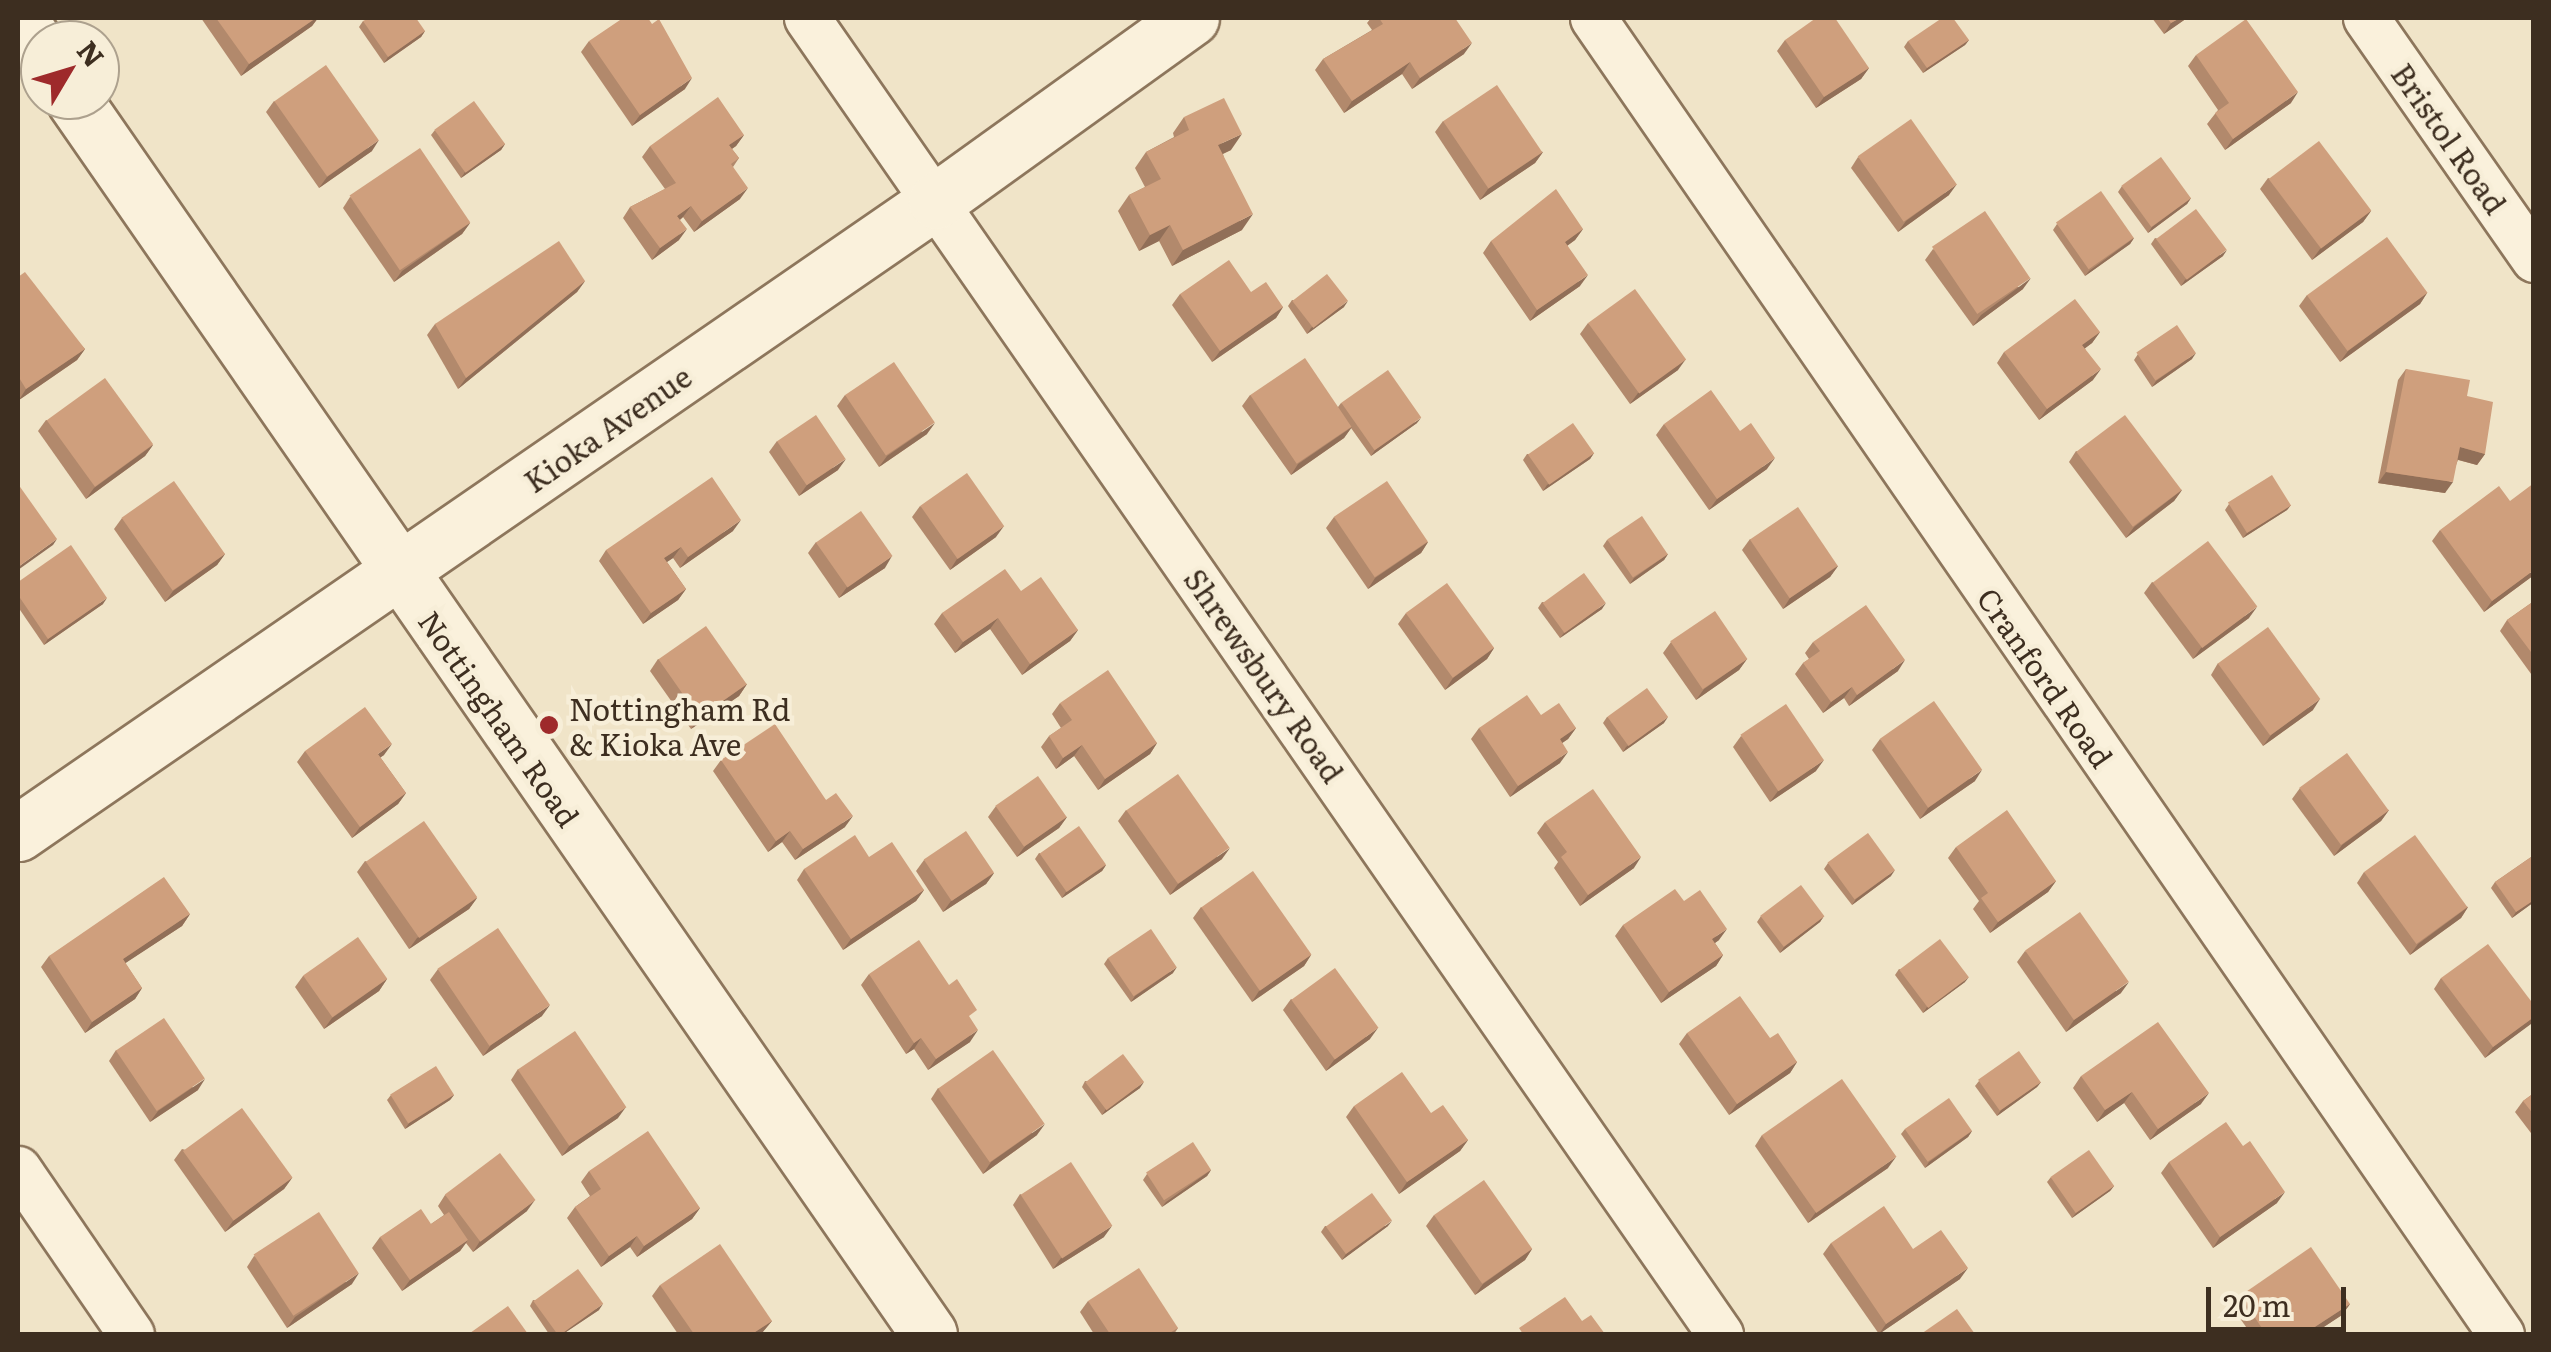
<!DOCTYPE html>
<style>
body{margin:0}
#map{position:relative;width:2551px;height:1352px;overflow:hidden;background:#f0e4c8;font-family:Literata,serif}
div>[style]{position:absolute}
.roads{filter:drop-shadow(2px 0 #8d765c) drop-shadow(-2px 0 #8d765c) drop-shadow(0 2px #8d765c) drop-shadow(0 -2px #8d765c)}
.street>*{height:45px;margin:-22.5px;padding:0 22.5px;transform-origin:22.5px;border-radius:22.5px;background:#faf1dc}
.secondary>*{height:55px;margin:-27.5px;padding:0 27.5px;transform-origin:27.5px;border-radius:27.5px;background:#faf1dc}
.wall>*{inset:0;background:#b2896c}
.shaded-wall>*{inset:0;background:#916f58}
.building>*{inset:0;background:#cf9f7d;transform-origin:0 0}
.dots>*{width:28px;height:28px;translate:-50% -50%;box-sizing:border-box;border:5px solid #f7eed8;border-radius:50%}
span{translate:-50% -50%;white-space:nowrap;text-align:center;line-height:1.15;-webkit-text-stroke:9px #f7eed8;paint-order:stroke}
.street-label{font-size:30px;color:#3d2e20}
.poi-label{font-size:30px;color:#3d2e20}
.left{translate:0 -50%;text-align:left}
.frame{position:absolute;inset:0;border:20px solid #3d2e20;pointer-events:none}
.north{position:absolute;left:20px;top:20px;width:100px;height:100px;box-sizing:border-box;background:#f7eed8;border:2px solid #ada18e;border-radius:50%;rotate:52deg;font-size:28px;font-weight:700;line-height:40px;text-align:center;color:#3d2e20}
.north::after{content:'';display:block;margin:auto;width:35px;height:45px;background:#9e2a2b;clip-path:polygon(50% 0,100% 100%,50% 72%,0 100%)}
.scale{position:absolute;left:2206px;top:1287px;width:140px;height:45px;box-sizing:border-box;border:5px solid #3d2e20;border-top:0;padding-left:12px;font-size:30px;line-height:35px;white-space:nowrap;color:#3d2e20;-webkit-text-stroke:8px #f7eed8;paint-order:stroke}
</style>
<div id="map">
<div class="roads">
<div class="street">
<i style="left:807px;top:18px;width:1602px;rotate:55.25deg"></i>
<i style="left:1593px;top:18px;width:1599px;rotate:55.4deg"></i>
<i style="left:2366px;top:18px;width:294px;rotate:55.1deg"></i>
<i style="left:18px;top:1169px;width:200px;rotate:55.6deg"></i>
</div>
<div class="secondary">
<i style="left:18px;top:18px;width:39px;rotate:55deg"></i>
<i style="left:74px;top:100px;width:1501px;rotate:55.28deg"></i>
<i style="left:18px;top:833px;width:1115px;rotate:-34.55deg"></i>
<i style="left:936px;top:201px;width:314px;rotate:-35.7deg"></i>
</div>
</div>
<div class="wall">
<i style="clip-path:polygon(201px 18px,318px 18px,312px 26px,241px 76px)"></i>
<i style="clip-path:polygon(1371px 18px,1455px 18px,1464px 54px,1412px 89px,1402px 74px,1344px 113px,1315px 70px,1323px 59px,1372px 30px,1367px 23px)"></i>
<i style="clip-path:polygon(2152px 18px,2187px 18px,2164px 34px)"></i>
<i style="clip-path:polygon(363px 21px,425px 31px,421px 37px,384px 63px,359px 27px)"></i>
<i style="clip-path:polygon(1785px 40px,1869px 68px,1861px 79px,1816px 108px,1777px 51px)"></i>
<i style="clip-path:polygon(1969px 40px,1965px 45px,1923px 73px,1904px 47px,1908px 41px)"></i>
<i style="clip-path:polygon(589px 41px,685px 89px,632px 126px,581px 52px)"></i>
<i style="clip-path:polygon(2196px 55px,2291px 103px,2225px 150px,2207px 124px,2218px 110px,2188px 66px)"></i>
<i style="clip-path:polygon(274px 101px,372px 151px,319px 188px,266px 112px)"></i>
<i style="clip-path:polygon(1184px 117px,1231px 150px,1223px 154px,1242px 230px,1172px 266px,1159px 241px,1139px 251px,1118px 211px,1129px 195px,1145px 187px,1135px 168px,1146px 152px,1174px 137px,1173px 133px)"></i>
<i style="clip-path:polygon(1443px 121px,1543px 152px,1535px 163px,1480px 200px,1435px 132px)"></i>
<i style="clip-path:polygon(435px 130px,505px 144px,501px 150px,461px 178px,431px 135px)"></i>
<i style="clip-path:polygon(744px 135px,736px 146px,732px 149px,739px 158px,733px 167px,740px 199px,694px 232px,683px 217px,680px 220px,679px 240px,652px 260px,623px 218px,630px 207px,665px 189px,642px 157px,650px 146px)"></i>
<i style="clip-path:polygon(1858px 157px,1949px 195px,1898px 232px,1851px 168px)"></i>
<i style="clip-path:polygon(2268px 178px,2371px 211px,2363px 222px,2312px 260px,2260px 189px)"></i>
<i style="clip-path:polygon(2122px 186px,2191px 198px,2187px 204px,2148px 233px,2118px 192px)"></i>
<i style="clip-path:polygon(350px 197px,470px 223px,462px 234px,394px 282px,343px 208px)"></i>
<i style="clip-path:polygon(2057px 224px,2134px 238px,2130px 244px,2085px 276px,2053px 230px)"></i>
<i style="clip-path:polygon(1583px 229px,1575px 240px,1567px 246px,1580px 286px,1530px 321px,1483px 253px,1491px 241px)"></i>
<i style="clip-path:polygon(2155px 238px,2223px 256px,2181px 286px,2151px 244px)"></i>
<i style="clip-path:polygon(1933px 249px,2023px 289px,1973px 326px,1925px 260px)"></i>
<i style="clip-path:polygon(18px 277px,85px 349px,77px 360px,19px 400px)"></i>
<i style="clip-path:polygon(585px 281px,577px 292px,458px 389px,427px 335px,435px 324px)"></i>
<i style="clip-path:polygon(1251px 292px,1283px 307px,1276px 318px,1212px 362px,1172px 305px,1180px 294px)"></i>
<i style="clip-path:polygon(2427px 293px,2420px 304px,2340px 362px,2299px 306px,2307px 295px)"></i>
<i style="clip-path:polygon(1292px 300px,1344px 307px,1307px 334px,1288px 306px)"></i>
<i style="clip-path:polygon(1588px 323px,1678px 370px,1630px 404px,1580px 334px)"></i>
<i style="clip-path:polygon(2100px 332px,2092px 343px,2085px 348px,2093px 380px,2039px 420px,1997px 363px,2004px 352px)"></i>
<i style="clip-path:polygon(2138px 354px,2192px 359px,2152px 387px,2134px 360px)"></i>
<i style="clip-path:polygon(2406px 369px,2467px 396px,2485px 454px,2477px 465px,2458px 460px,2445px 493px,2378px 483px,2398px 380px)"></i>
<i style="clip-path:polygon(845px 395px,927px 434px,879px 467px,837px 406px)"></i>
<i style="clip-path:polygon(1250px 395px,1338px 407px,1341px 403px,1417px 423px,1371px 456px,1351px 428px,1344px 438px,1291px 475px,1242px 406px)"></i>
<i style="clip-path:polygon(46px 420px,153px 445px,145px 456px,86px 499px,38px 431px)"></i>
<i style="clip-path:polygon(1664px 424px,1767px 469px,1709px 510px,1656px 435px)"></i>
<i style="clip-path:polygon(777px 441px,838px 470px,799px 496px,769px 452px)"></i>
<i style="clip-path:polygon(2076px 451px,2182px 490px,2174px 501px,2126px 538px,2069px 462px)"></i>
<i style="clip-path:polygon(1594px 453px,1590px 459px,1543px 491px,1523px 460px,1527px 454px)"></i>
<i style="clip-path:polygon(2229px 504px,2291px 505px,2287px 510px,2243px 538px,2225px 510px)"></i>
<i style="clip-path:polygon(920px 506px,996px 537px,950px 570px,912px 517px)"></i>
<i style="clip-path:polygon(1334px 517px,1428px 542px,1421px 553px,1368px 589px,1326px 528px)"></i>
<i style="clip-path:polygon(122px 518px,225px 554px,217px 565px,165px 602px,114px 529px)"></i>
<i style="clip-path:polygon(2440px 530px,2534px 575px,2484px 612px,2432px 541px)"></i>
<i style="clip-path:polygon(733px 531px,680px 568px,673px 558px,667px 562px,686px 589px,678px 600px,643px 624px,599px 561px,606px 550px)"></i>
<i style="clip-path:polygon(1750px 539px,1838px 566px,1830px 577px,1783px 609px,1742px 550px)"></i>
<i style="clip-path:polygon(1607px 540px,1668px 554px,1664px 560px,1630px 584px,1603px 546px)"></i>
<i style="clip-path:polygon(816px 542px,885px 568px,839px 598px,808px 553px)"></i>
<i style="clip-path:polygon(18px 582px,103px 604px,44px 645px,18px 607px)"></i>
<i style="clip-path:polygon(2152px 582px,2249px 618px,2193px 659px,2144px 593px)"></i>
<i style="clip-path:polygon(1021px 591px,1078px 630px,1070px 641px,1022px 675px,990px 629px,955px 653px,934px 624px,942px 613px)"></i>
<i style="clip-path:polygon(2534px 601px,2534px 678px,2500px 631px,2507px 620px)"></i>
<i style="clip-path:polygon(1542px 602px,1602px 609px,1560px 638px,1538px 608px)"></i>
<i style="clip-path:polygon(1406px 613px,1494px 648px,1487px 659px,1445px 690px,1398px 624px)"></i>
<i style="clip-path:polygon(1671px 642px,1747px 659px,1739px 670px,1696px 700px,1663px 653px)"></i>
<i style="clip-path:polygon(1813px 642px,1898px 671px,1849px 706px,1844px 698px,1823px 713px,1795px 674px,1803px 663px,1809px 659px,1805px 653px)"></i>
<i style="clip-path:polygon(658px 659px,747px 684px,739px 696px,691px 729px,650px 671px)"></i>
<i style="clip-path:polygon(2218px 663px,2313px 710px,2263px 746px,2211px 675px)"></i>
<i style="clip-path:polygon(1060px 703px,1157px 743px,1150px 754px,1098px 790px,1074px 756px,1056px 769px,1041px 747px,1049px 736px,1061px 728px,1052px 714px)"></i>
<i style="clip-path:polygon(1541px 715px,1576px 728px,1568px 739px,1562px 743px,1560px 763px,1510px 797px,1471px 739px,1479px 728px)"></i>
<i style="clip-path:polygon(1607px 717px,1664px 723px,1623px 752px,1603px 723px)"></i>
<i style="clip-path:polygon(1741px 736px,1816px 771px,1770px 802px,1733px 747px)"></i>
<i style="clip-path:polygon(1880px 739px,1975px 781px,1920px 819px,1872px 750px)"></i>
<i style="clip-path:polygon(305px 751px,384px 755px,380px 757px,406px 793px,398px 804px,352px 838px,297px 762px)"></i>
<i style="clip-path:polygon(721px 760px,826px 800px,845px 827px,795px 860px,782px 842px,768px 852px,713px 771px)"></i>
<i style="clip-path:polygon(2300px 788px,2389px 810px,2381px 821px,2334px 856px,2292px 799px)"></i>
<i style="clip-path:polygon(996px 806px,1067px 817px,1059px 828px,1017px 857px,988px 817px)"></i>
<i style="clip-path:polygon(1126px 810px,1222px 859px,1170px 895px,1118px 821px)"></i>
<i style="clip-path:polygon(1545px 822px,1634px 868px,1580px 906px,1554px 868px,1558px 862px,1537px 833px)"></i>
<i style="clip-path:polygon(1956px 847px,2056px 881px,2048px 892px,1990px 933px,1973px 909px,1979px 901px,1948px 858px)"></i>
<i style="clip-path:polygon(1039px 853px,1106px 865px,1102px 871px,1062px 898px,1035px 859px)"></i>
<i style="clip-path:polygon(2534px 855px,2534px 902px,2512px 918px,2491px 888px,2495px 882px)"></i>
<i style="clip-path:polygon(869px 857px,924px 890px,916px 901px,843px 950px,797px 880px,804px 869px)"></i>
<i style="clip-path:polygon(924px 860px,994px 873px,986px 884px,943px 912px,916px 871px)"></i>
<i style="clip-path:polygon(365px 861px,477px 898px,469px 909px,409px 949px,357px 872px)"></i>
<i style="clip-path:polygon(1828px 863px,1891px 876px,1852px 905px,1824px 869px)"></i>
<i style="clip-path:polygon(2364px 872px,2468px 907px,2461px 918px,2410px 955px,2357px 883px)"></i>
<i style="clip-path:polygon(1684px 901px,1719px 940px,1715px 943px,1723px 955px,1716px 966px,1661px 1003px,1615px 936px,1623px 925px)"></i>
<i style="clip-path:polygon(1201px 907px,1311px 955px,1304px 966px,1252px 1002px,1193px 918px)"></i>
<i style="clip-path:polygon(190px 914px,182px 926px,125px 963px,142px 988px,135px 999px,85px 1033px,41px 967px,49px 956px)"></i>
<i style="clip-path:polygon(1761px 916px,1824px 916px,1820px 922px,1780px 953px,1757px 922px)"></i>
<i style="clip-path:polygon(2025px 951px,2121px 993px,2066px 1032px,2017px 962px)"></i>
<i style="clip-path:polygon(1108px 958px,1173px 973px,1131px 1002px,1104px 964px)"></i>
<i style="clip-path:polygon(438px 969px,542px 1016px,483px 1056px,430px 980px)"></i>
<i style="clip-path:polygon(1899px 969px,1965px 982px,1923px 1013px,1895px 975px)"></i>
<i style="clip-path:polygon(869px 974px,971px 1020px,970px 1042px,928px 1070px,914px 1049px,906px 1054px,861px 985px)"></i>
<i style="clip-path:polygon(303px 976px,387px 979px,379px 991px,324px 1029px,295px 987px)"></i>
<i style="clip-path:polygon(2441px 978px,2534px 1005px,2534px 1021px,2485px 1058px,2434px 989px)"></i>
<i style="clip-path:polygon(1291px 999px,1370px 1039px,1326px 1071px,1283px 1010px)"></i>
<i style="clip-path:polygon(1687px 1033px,1770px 1038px,1797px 1062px,1790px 1073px,1729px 1115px,1679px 1044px)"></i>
<i style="clip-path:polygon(116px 1050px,198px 1090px,150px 1122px,109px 1061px)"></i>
<i style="clip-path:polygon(518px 1069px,618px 1118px,562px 1156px,511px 1080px)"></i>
<i style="clip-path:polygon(2081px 1076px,2201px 1104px,2150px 1140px,2124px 1103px,2097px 1122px,2073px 1088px)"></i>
<i style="clip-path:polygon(1085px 1081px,1140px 1088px,1102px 1115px,1082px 1087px)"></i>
<i style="clip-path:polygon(1979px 1081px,2041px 1082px,2037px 1087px,1997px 1116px,1975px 1086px)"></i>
<i style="clip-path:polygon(938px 1088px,1037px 1135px,983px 1174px,931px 1099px)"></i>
<i style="clip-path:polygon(2534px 1093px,2534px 1137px,2515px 1112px,2523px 1101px)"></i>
<i style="clip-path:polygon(391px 1095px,454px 1095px,450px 1100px,405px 1129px,387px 1100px)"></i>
<i style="clip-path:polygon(1354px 1106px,1431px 1113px,1468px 1140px,1460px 1151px,1399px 1194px,1346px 1117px)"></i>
<i style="clip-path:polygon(1905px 1129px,1972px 1131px,1968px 1137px,1925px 1168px,1901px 1134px)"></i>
<i style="clip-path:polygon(1762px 1135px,1888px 1168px,1808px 1223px,1755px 1146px)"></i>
<i style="clip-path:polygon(2243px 1146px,2277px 1203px,2213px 1248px,2161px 1173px,2169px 1162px)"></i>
<i style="clip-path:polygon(182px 1149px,292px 1178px,284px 1189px,225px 1232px,174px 1160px)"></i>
<i style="clip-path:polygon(1211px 1170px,1207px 1176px,1162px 1207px,1143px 1180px,1147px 1174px)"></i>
<i style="clip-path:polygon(589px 1171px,700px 1208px,692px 1219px,637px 1257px,630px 1247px,601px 1267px,567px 1218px,575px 1207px,590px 1196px,581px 1182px)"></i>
<i style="clip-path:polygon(2051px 1177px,2114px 1186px,2110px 1191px,2072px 1218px,2047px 1182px)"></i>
<i style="clip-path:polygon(1020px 1194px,1104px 1237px,1053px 1269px,1013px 1205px)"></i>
<i style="clip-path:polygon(445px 1195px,527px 1211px,473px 1252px,466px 1243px,460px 1251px,402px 1291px,372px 1248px,380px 1237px,431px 1224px,444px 1215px,438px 1206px)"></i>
<i style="clip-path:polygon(1434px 1215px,1532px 1249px,1525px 1260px,1475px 1295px,1426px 1226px)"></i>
<i style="clip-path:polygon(1325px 1226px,1388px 1226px,1342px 1260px,1321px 1232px)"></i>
<i style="clip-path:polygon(1831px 1243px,1913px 1249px,1960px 1279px,1879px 1334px,1823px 1254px)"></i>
<i style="clip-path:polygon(254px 1256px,352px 1284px,287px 1328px,247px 1267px)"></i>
<i style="clip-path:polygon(660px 1285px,772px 1321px,761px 1334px,678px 1334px,652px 1296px)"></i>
<i style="clip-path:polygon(2240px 1296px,2350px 1304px,2342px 1315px,2313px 1334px,2251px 1334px,2232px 1307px)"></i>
<i style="clip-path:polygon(533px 1300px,599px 1310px,563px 1334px,549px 1334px,530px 1306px)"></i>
<i style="clip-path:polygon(1088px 1301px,1178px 1328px,1174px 1334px,1094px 1334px,1080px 1312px)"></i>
</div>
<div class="shaded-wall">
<i style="clip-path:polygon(316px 18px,318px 18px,312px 26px,241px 76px,249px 64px)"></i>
<i style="clip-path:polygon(2180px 18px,2187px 18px,2164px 34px,2171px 23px)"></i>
<i style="clip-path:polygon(425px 31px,421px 37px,384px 63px,388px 57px)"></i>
<i style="clip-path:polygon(1969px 40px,1965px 45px,1923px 73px,1927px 68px)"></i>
<i style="clip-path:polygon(1472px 43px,1464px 54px,1412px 89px,1420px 78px)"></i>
<i style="clip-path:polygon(1410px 62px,1402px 74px,1344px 113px,1352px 101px)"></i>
<i style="clip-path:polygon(1869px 68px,1861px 79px,1816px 108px,1824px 97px)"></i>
<i style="clip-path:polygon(692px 78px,685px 89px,632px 126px,640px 115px)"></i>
<i style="clip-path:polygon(2298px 92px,2291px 103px,2225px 150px,2233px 139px)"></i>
<i style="clip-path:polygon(1242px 134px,1231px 150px,1207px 161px,1218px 145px)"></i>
<i style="clip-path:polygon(744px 135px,736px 146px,721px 156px,729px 145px)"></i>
<i style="clip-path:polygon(379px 140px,372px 151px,319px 188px,327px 177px)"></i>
<i style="clip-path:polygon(505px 144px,501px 150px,461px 178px,465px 172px)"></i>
<i style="clip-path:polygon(1543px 152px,1535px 163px,1480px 200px,1488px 189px)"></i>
<i style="clip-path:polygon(1957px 184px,1949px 195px,1898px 232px,1906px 221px)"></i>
<i style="clip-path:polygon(748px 188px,740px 199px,694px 232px,702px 221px)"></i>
<i style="clip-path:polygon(2191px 198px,2187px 204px,2148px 233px,2152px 227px)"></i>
<i style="clip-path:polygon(691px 206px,683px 217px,669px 228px,677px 216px)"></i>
<i style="clip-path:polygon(2371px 211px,2363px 222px,2312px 260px,2320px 249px)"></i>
<i style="clip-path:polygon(1253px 214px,1242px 230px,1172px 266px,1183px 250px)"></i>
<i style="clip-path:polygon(470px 223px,462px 234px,394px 282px,402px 271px)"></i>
<i style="clip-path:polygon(1170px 225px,1159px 241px,1139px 251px,1150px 235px)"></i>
<i style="clip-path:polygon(687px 229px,679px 240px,652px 260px,660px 248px)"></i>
<i style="clip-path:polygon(1583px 229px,1575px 240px,1557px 253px,1565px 242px)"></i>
<i style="clip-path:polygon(2134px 238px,2130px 244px,2085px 276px,2089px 271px)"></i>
<i style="clip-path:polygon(2227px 250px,2223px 256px,2181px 286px,2185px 280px)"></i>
<i style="clip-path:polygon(1588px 275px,1580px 286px,1530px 321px,1537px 310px)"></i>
<i style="clip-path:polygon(2031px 278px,2023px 289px,1973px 326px,1981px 315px)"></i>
<i style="clip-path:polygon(585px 281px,577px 292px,458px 389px,466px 378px)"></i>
<i style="clip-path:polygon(2427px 293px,2420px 304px,2340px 362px,2348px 351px)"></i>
<i style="clip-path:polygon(1348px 301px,1344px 307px,1307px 334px,1311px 328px)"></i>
<i style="clip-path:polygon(1283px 307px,1276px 318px,1212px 362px,1220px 351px)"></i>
<i style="clip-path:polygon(2100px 332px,2092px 343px,2075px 356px,2082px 345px)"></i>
<i style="clip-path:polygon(85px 349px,77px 360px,19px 400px,26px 389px)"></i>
<i style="clip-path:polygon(2196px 353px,2192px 359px,2152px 387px,2156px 381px)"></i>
<i style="clip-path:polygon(1686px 359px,1678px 370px,1630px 404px,1638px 393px)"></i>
<i style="clip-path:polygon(2101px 369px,2093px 380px,2039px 420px,2047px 409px)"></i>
<i style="clip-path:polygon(1421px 418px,1417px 423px,1371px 456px,1375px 450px)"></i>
<i style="clip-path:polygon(935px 423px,927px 434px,879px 467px,887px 456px)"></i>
<i style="clip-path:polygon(1352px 427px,1344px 438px,1291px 475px,1298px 464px)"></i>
<i style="clip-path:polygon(153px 445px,145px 456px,86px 499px,94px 488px)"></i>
<i style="clip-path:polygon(2460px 447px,2485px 454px,2477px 465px,2452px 458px)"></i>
<i style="clip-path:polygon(1594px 453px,1590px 459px,1543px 491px,1547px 485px)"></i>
<i style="clip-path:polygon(1775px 458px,1767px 469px,1709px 510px,1717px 499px)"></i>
<i style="clip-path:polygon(846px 459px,838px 470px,799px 496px,807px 485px)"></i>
<i style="clip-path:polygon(2386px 472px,2453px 482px,2445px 493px,2378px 483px)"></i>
<i style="clip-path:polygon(2182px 490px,2174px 501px,2126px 538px,2134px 527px)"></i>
<i style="clip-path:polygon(2291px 505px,2287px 510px,2243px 538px,2247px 533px)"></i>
<i style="clip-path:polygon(741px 520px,733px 531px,680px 568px,688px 557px)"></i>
<i style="clip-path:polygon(1004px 526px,996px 537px,950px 570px,957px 559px)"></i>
<i style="clip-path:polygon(57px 539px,53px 545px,18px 570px,18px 567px)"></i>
<i style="clip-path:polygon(1428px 542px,1421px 553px,1368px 589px,1375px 578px)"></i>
<i style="clip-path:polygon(681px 547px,673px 558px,656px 569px,664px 558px)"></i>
<i style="clip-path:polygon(225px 554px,217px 565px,165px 602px,173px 591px)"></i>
<i style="clip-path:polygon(1668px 554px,1664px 560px,1630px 584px,1634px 578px)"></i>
<i style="clip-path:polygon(892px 556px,885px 568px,839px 598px,847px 587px)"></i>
<i style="clip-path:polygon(1838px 566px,1830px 577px,1783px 609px,1790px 598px)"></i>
<i style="clip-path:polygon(2534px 570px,2534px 575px,2484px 612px,2492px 601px)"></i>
<i style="clip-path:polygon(686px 589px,678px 600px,643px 624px,651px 613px)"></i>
<i style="clip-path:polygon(107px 598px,103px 604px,44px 645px,48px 639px)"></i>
<i style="clip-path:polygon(1606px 603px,1602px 609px,1560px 638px,1564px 633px)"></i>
<i style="clip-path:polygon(2257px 607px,2249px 618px,2193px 659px,2201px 648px)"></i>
<i style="clip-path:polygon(998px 618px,990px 629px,955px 653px,963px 642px)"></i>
<i style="clip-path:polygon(1078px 630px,1070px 641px,1022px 675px,1030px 664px)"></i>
<i style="clip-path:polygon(1494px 648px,1487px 659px,1445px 690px,1453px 678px)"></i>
<i style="clip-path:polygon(1747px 659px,1739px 670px,1696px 700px,1704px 689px)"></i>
<i style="clip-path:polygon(1905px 660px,1898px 671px,1849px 706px,1857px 695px)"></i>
<i style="clip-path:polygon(747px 684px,739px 696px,691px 729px,699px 718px)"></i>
<i style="clip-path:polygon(1852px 687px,1844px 698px,1823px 713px,1831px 702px)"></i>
<i style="clip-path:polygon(2320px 699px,2313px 710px,2263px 746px,2271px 735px)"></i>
<i style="clip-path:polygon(1668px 717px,1664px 723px,1623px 752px,1626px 747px)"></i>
<i style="clip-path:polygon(1576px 728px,1568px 739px,1552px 750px,1560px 739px)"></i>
<i style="clip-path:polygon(1157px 743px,1150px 754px,1098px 790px,1105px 779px)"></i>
<i style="clip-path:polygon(392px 744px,384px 755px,370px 765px,378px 754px)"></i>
<i style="clip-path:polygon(1082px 745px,1074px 756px,1056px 769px,1063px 758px)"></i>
<i style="clip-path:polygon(1568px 752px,1560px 763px,1510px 797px,1518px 786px)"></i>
<i style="clip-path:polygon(1824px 760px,1816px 771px,1770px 802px,1778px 791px)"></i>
<i style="clip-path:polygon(1982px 770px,1975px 781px,1920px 819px,1928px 808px)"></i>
<i style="clip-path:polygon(406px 793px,398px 804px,352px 838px,360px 827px)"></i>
<i style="clip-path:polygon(2389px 810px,2381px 821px,2334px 856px,2342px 845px)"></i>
<i style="clip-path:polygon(853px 816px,845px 827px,795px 860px,803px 849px)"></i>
<i style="clip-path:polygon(1067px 817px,1059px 828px,1017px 857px,1025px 846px)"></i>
<i style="clip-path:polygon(790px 831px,782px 842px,768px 852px,776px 841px)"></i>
<i style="clip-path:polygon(1230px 848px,1222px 859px,1170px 895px,1178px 884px)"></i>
<i style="clip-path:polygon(1641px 857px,1634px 868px,1580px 906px,1588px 895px)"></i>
<i style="clip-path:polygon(1106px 865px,1102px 871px,1062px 898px,1066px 892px)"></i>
<i style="clip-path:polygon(1895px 870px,1891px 876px,1852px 905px,1856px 899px)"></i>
<i style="clip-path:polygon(994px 873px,986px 884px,943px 912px,951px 901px)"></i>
<i style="clip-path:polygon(2056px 881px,2048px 892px,1990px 933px,1998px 922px)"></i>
<i style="clip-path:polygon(924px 890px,916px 901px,843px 950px,851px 939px)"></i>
<i style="clip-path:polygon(477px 898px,469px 909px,409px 949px,417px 938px)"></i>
<i style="clip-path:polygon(2534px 900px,2534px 902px,2512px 918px,2516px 912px)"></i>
<i style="clip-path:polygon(2468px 907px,2461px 918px,2410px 955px,2418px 944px)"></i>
<i style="clip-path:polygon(190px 914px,182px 926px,115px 970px,123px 959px)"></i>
<i style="clip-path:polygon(1824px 916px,1820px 922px,1780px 953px,1784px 947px)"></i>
<i style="clip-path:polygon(1727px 929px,1719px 940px,1705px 950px,1712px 939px)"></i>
<i style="clip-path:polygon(1311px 955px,1304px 966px,1252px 1002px,1259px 991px)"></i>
<i style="clip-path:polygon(1723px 955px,1716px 966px,1661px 1003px,1669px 992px)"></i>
<i style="clip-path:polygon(1177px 967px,1173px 973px,1131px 1002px,1135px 996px)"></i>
<i style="clip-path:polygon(1969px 977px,1965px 982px,1923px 1013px,1927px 1007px)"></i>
<i style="clip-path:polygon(387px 979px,379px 991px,324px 1029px,332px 1018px)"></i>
<i style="clip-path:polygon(2129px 982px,2121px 993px,2066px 1032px,2074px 1020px)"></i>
<i style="clip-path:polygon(142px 988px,135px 999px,85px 1033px,92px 1022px)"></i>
<i style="clip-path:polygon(550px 1005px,542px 1016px,483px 1056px,491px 1045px)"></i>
<i style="clip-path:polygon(2534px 1017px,2531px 1024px,2485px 1058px,2493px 1047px)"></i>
<i style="clip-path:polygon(1378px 1028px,1370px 1039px,1326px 1071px,1334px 1060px)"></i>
<i style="clip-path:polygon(978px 1030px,970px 1042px,928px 1070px,936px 1059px)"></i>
<i style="clip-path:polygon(921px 1038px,914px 1049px,906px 1054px,914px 1043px)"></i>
<i style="clip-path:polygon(1797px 1062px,1790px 1073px,1729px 1115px,1737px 1104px)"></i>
<i style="clip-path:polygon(205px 1079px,198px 1090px,150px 1122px,158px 1111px)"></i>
<i style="clip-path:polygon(1144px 1082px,1140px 1088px,1102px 1115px,1106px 1109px)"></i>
<i style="clip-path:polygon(2041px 1082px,2037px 1087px,1997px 1116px,2001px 1110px)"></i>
<i style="clip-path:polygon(2132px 1092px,2124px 1103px,2097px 1122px,2105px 1110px)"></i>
<i style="clip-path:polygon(2209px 1093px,2201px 1104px,2150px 1140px,2158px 1129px)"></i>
<i style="clip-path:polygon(454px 1095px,450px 1100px,405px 1129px,409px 1123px)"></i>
<i style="clip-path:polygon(626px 1107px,618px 1118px,562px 1156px,570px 1145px)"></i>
<i style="clip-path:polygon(1045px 1124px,1037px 1135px,983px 1174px,991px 1162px)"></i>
<i style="clip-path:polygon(1972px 1131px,1968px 1137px,1925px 1168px,1929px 1162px)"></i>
<i style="clip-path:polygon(1468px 1140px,1460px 1151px,1399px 1194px,1407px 1182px)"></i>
<i style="clip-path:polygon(1896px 1157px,1888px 1168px,1808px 1223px,1816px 1212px)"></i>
<i style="clip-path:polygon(1211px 1170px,1207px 1176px,1162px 1207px,1166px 1202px)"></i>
<i style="clip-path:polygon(292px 1178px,284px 1189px,225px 1232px,233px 1221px)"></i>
<i style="clip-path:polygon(2114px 1186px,2110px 1191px,2072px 1218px,2076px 1213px)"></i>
<i style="clip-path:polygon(2285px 1192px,2277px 1203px,2213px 1248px,2220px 1237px)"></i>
<i style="clip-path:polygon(535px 1200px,527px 1211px,473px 1252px,480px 1241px)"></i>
<i style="clip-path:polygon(700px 1208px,692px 1219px,637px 1257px,644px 1246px)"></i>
<i style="clip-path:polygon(1392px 1221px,1388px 1226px,1342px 1260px,1346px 1254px)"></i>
<i style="clip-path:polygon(1112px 1226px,1104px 1237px,1053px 1269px,1061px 1258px)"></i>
<i style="clip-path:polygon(637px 1236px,630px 1247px,601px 1267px,609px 1256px)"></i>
<i style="clip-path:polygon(468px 1240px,460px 1251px,402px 1291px,410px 1280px)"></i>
<i style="clip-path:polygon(1532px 1249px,1525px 1260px,1475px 1295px,1483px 1284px)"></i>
<i style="clip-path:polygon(1968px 1268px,1960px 1279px,1879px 1334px,1886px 1324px)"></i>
<i style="clip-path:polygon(359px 1273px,352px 1284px,287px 1328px,295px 1317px)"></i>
<i style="clip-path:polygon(603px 1304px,599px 1310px,563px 1334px,559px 1334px)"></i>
<i style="clip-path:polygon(2350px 1304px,2342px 1315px,2313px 1334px,2304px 1334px)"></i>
<i style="clip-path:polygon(772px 1321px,761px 1334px,752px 1334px)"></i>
</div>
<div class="building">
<i style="clip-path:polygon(216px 18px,316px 18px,249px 64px)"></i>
<i style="clip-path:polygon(369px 18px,416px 18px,425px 31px,388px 57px,363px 21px)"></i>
<i style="clip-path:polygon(623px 18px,648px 18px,652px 24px,659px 19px,692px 78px,640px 115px,589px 41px)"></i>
<i style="clip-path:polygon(1379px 18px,1455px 18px,1472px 43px,1420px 78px,1410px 62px,1352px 101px,1323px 59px,1383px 24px)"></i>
<i style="clip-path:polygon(1816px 18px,1835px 18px,1869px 68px,1824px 97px,1785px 40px)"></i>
<i style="clip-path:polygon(1942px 18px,1953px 18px,1969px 40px,1927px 68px,1908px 41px)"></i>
<i style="clip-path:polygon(2167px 18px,2180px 18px,2171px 23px)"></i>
<i style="clip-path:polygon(2246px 19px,2298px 92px,2233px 139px,2215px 113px,2229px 103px,2196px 55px)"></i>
<i style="left:326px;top:65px;width:92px;height:63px;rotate:55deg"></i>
<i style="left:1497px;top:85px;width:81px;height:65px;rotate:56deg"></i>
<i style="clip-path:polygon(718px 97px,744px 135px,729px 145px,739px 158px,731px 164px,748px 188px,702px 221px,691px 206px,677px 216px,687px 229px,660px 248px,630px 207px,676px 183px,650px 146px)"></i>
<i style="clip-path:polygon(1224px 98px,1242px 134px,1218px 145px,1253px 214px,1183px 250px,1170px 225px,1150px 235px,1129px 195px,1161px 179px,1146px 152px,1189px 130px,1184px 117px)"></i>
<i style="left:474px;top:101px;width:53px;height:49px;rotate:54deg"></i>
<i style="left:1911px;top:119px;width:80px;height:65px;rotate:55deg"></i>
<i style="left:2319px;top:141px;width:87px;height:63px;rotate:53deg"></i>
<i style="left:420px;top:148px;width:90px;height:85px;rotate:56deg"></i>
<i style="left:2161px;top:157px;width:51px;height:49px;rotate:54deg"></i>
<i style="clip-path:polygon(1556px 189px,1583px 229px,1565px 242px,1588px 275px,1537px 310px,1491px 241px)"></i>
<i style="left:2101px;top:191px;width:57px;height:55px;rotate:55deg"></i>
<i style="left:2196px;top:209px;width:51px;height:50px;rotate:53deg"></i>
<i style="left:1985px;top:211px;width:81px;height:64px;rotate:56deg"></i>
<i style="left:2387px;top:237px;width:69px;height:99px;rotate:54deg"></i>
<i style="clip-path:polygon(559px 241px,585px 281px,466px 378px,435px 324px)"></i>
<i style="clip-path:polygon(1229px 260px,1251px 292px,1266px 282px,1283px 307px,1220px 351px,1180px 294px)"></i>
<i style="clip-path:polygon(25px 272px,85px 349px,26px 389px,18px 376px,18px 277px)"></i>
<i style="left:1327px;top:274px;width:34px;height:44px;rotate:52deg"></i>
<i style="left:1635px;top:289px;width:87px;height:58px;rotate:54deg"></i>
<i style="clip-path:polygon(2075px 299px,2100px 332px,2082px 345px,2101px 369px,2047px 409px,2004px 352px)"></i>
<i style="left:2177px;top:325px;width:34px;height:49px;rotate:56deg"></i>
<i style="left:1305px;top:358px;width:83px;height:66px;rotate:56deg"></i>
<i style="left:894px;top:362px;width:73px;height:59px;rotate:56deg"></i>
<i style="clip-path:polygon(2406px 369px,2470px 380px,2467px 396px,2493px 402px,2485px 454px,2460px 447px,2453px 482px,2386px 472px)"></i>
<i style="left:1388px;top:370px;width:58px;height:57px;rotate:55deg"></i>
<i style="left:105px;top:378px;width:82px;height:72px;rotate:54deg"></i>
<i style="clip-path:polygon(1711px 390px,1740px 431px,1751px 423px,1775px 458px,1717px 499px,1664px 424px)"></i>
<i style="left:816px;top:415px;width:53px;height:47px;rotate:56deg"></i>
<i style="left:2125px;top:415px;width:94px;height:61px;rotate:53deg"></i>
<i style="left:1573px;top:423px;width:37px;height:55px;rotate:55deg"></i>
<i style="left:967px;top:473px;width:65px;height:57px;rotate:55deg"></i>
<i style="left:2272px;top:475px;width:36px;height:52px;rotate:58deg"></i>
<i style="clip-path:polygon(712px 477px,741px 520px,688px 557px,681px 547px,664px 558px,686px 589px,651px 613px,606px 550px)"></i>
<i style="left:174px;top:481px;width:89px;height:64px;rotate:55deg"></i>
<i style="left:1387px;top:481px;width:73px;height:64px;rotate:56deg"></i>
<i style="clip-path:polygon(2534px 483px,2534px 570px,2492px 601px,2440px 530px,2499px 486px,2510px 501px)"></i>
<i style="clip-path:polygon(18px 484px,57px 539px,18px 567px)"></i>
<i style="left:1798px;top:507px;width:71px;height:58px;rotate:56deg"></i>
<i style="left:861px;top:511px;width:55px;height:55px;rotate:55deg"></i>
<i style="left:1642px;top:516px;width:46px;height:42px;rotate:56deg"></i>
<i style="left:2208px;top:541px;width:82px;height:69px;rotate:53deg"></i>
<i style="clip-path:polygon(71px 545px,107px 598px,48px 639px,18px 595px,18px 582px)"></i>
<i style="clip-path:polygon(1005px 569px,1021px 591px,1041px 577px,1078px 630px,1030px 664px,998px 618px,963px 642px,942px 613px)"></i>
<i style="left:1584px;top:573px;width:37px;height:51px;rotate:54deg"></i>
<i style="left:1447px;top:583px;width:80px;height:51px;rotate:54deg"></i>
<i style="clip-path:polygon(2534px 601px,2534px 656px,2507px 620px)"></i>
<i style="clip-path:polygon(1866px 605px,1905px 660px,1857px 695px,1852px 687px,1831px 702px,1803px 663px,1820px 651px,1813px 642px)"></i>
<i style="left:1715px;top:611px;width:58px;height:54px;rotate:56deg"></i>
<i style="left:706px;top:626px;width:71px;height:58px;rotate:55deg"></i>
<i style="left:2268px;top:627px;width:89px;height:62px;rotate:54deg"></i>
<i style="clip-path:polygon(1108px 670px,1157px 743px,1105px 779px,1082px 745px,1063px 758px,1049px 736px,1072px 720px,1060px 703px)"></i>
<i style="left:1647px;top:688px;width:36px;height:49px;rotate:54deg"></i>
<i style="clip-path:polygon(1527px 695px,1541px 715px,1559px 703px,1576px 728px,1560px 739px,1568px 752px,1518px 786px,1479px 728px)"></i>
<i style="left:1934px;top:701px;width:84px;height:66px;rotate:55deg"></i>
<i style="left:1786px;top:704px;width:68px;height:55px;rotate:56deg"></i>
<i style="clip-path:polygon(365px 707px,392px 744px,378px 754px,406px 793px,360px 827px,305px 751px)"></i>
<i style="clip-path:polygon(775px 724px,826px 800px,836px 793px,853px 816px,803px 849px,790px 831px,776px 841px,721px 760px)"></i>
<i style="left:2347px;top:753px;width:71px;height:59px;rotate:54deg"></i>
<i style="left:1178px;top:774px;width:90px;height:63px;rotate:55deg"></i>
<i style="left:1038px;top:776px;width:50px;height:52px;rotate:55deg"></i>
<i style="clip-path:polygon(1593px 789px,1641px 857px,1588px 895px,1561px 857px,1567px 852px,1545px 822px)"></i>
<i style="clip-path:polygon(2007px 810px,2056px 881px,1998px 922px,1981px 898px,1988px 893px,1956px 847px)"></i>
<i style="left:424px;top:821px;width:93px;height:71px;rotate:55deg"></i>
<i style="left:1079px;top:826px;width:47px;height:48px;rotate:55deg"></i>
<i style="left:966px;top:831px;width:50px;height:51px;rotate:56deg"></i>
<i style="left:1868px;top:833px;width:46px;height:50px;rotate:54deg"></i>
<i style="clip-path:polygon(855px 835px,869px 857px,892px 842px,924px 890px,851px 939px,804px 869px)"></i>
<i style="left:2415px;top:835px;width:89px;height:63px;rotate:54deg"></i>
<i style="clip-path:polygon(2534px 855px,2534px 900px,2516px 912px,2495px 882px)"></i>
<i style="left:1253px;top:871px;width:102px;height:63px;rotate:55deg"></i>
<i style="clip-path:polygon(164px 877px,190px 914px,123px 959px,142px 988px,92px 1022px,49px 956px)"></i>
<i style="left:1801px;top:885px;width:39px;height:51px;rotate:53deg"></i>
<i style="clip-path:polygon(1675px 889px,1684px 901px,1700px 890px,1727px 929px,1712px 939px,1723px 955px,1669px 992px,1623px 925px)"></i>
<i style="left:2080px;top:912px;width:85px;height:67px;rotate:55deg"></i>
<i style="left:498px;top:928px;width:93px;height:73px;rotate:56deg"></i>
<i style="left:1151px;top:929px;width:46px;height:52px;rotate:56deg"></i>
<i style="left:358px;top:937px;width:51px;height:67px;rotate:55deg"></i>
<i style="left:1940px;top:939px;width:48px;height:51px;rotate:53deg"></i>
<i style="clip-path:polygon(919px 940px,949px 985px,957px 979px,977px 1010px,969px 1016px,978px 1030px,936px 1059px,921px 1038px,914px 1043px,869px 974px)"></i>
<i style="clip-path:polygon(2488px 944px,2534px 1005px,2534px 1017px,2493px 1047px,2441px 978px)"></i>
<i style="left:1335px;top:968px;width:74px;height:54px;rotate:54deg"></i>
<i style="clip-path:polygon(1740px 996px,1770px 1038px,1778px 1033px,1797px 1062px,1737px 1104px,1687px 1033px)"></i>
<i style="left:164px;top:1018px;width:73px;height:58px;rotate:56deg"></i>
<i style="clip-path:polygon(2158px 1022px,2209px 1093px,2158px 1129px,2132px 1092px,2105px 1110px,2081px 1076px)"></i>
<i style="left:575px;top:1031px;width:92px;height:69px;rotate:56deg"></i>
<i style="left:993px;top:1050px;width:90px;height:67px;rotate:55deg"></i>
<i style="left:2019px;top:1051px;width:38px;height:50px;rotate:55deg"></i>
<i style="left:1123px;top:1054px;width:35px;height:47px;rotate:53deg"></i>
<i style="left:436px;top:1066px;width:34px;height:54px;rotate:58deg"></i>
<i style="clip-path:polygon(1402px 1072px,1431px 1113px,1443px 1105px,1468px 1140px,1407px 1182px,1354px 1106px)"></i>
<i style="left:1842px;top:1079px;width:95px;height:98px;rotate:55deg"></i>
<i style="clip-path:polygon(2534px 1093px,2534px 1115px,2523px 1101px)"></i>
<i style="left:1949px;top:1098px;width:40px;height:54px;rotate:55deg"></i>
<i style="left:242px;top:1108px;width:86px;height:73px;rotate:54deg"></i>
<i style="clip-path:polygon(2226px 1122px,2243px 1146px,2250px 1141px,2285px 1192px,2220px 1237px,2169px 1162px)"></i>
<i style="clip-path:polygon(648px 1131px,700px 1208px,644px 1246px,637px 1236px,609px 1256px,575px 1207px,601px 1189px,589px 1171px)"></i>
<i style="left:1193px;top:1142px;width:33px;height:56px;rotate:57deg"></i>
<i style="left:2089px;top:1150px;width:44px;height:47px;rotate:55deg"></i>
<i style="left:500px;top:1153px;width:59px;height:69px;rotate:53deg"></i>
<i style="left:1071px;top:1162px;width:76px;height:60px;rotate:57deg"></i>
<i style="left:1484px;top:1180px;width:84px;height:61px;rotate:55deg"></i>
<i style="left:1372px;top:1193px;width:34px;height:57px;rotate:54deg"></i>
<i style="clip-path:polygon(1884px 1206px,1913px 1249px,1941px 1230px,1968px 1268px,1886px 1324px,1831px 1243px)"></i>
<i style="clip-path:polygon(421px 1209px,431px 1224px,449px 1212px,468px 1240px,410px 1280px,380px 1237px)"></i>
<i style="left:319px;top:1212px;width:73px;height:78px;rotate:57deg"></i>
<i style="clip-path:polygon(720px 1244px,772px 1321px,752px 1334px,694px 1334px,660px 1285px)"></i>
<i style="clip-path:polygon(2311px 1247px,2350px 1304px,2304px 1334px,2266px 1334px,2240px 1296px)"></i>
<i style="clip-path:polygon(1139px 1268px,1178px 1328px,1168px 1334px,1110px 1334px,1088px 1301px)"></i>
<i style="left:578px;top:1269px;width:43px;height:55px;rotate:54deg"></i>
<i style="clip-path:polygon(1565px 1297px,1582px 1321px,1591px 1315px,1605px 1334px,1523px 1334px,1519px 1328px)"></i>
<i style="clip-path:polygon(508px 1306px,528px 1334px,471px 1334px,470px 1333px)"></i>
<i style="clip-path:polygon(1957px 1309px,1975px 1334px,1921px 1334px)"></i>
</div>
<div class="dots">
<i style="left:549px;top:725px;background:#9e2a2b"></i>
</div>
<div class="street-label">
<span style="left:2450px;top:138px;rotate:55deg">Bristol Road</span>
<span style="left:607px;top:428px;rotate:-35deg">Kioka Avenue</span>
<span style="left:1265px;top:675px;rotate:55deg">Shrewsbury Road</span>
<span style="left:2046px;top:677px;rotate:55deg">Cranford Road</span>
<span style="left:500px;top:718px;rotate:55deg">Nottingham Road</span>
</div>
<div class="poi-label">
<span class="left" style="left:569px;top:725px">Nottingham Rd<br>&amp; Kioka Ave</span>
</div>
<div class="frame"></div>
<div class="north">N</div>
<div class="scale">20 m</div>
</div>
